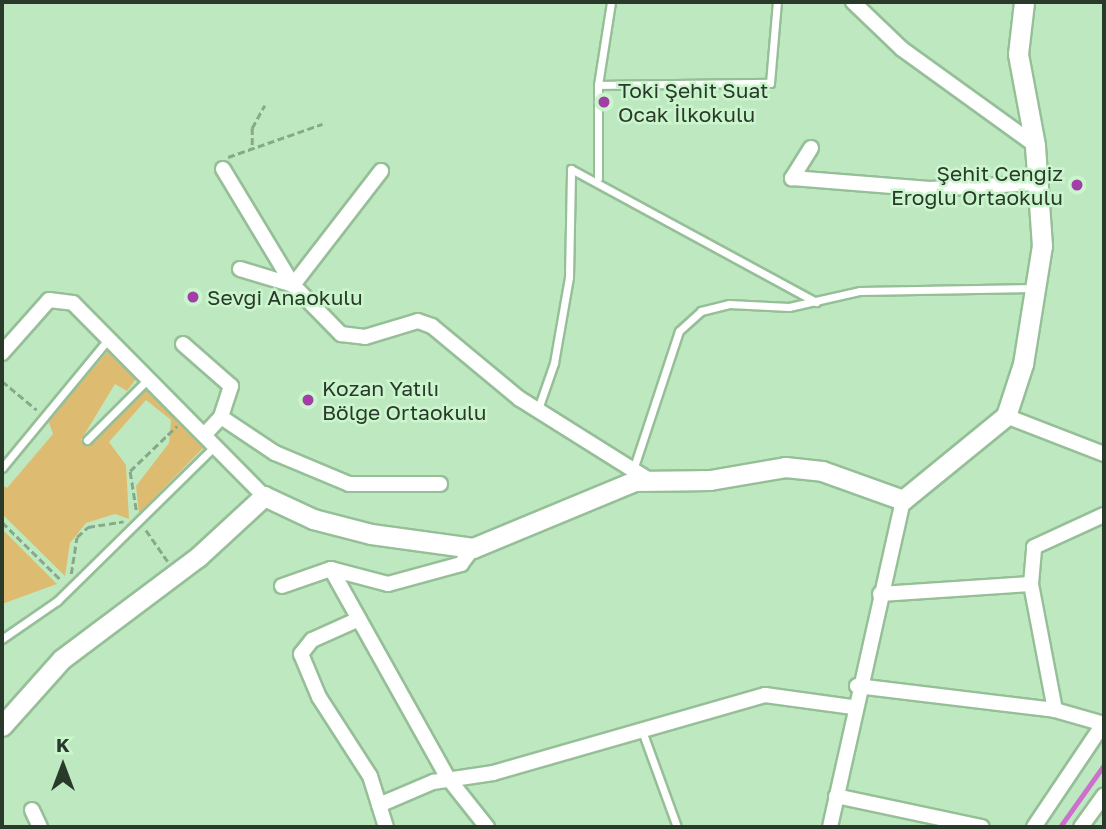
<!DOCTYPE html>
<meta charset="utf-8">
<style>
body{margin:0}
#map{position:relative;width:1106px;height:829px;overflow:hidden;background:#bee9c0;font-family:"Golos Text",sans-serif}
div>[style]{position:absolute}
.green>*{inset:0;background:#ddbc72}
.stream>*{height:4.5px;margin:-2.25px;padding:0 2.25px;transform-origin:2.25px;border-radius:2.25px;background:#cc70ce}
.path>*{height:2.5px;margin-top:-1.25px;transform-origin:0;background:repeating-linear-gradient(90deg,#87a989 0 7px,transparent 0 10.5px)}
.roads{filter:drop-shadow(2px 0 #96bf98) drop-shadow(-2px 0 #96bf98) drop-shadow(0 2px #96bf98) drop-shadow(0 -2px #96bf98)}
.lane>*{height:7px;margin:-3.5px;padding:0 3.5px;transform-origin:3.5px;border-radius:3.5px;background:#fff}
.street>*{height:14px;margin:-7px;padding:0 7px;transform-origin:7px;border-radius:7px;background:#fff}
.secondary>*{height:19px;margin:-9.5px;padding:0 9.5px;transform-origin:9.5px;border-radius:9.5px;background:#fff}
.dots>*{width:19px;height:19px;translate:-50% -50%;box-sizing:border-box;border:4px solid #cbf6cd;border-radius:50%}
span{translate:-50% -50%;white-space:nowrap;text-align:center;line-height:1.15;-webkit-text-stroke:5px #cbf6cd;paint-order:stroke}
.poi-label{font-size:21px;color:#293a2a}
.left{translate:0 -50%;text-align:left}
.right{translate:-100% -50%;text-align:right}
.frame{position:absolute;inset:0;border:4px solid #293a2a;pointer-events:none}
.north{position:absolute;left:28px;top:731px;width:70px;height:70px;-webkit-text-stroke:5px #cbf6cd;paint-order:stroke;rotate:0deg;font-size:19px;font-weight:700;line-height:28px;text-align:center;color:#293a2a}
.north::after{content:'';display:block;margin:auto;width:24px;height:32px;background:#293a2a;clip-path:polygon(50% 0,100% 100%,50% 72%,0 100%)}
</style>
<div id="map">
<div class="green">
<i style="clip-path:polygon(109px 350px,136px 379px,127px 391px,115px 384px,81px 440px,90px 446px,146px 388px,193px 425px,206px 445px,139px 513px,136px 486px,169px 443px,171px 420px,146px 400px,109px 442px,126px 465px,129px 519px,115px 514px,86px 523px,70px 543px,65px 576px,2px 514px,2px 485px,7px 488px,53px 434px,48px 420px)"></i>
<i style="clip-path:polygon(2px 529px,57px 584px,2px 604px)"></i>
</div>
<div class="stream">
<i style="left:1060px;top:827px;width:76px;rotate:-54.6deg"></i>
</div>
<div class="path">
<i style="left:252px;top:145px;width:17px;rotate:-90deg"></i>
<i style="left:252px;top:128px;width:26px;rotate:-61deg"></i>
<i style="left:228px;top:157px;width:100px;rotate:-19.3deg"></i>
<i style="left:2px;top:381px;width:45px;rotate:39.6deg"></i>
<i style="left:136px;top:510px;width:39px;rotate:-99deg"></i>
<i style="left:130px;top:471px;width:65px;rotate:-43.8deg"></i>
<i style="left:2px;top:522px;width:84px;rotate:44.5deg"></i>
<i style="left:146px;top:530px;width:38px;rotate:55deg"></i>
<i style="left:71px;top:574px;width:37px;rotate:-81deg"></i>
<i style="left:77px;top:537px;width:15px;rotate:-42deg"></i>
<i style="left:88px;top:527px;width:36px;rotate:-9deg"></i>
</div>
<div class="roads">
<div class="lane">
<i style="left:598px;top:85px;width:84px;rotate:-81.1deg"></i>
<i style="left:598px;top:178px;width:93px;rotate:-90deg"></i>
<i style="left:598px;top:85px;width:172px;rotate:-0.7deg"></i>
<i style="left:770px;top:83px;width:81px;rotate:-85.1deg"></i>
<i style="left:538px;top:409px;width:49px;rotate:-70.8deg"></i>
<i style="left:554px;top:363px;width:87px;rotate:-80.1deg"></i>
<i style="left:569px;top:277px;width:108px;rotate:-88.9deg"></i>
<i style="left:571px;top:169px;width:279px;rotate:28.5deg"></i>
<i style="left:87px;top:440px;width:86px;rotate:-45deg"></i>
<i style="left:2px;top:468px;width:163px;rotate:-50.5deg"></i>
<i style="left:633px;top:470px;width:146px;rotate:-71.7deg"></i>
<i style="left:679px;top:331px;width:30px;rotate:-42deg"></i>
<i style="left:701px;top:311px;width:29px;rotate:-14deg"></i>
<i style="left:729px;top:304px;width:60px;rotate:2.9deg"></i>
<i style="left:789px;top:307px;width:73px;rotate:-12.7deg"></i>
<i style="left:860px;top:291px;width:175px;rotate:-1deg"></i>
<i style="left:2px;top:639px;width:67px;rotate:-34.6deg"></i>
<i style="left:57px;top:601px;width:221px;rotate:-44.5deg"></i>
<i style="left:641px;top:728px;width:105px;rotate:70deg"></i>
</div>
<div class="street">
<i style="left:853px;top:2px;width:68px;rotate:43.8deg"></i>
<i style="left:902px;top:49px;width:164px;rotate:35.8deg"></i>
<i style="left:811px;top:148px;width:36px;rotate:122deg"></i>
<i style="left:792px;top:178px;width:138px;rotate:4.6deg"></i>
<i style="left:930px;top:189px;width:107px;rotate:-3.2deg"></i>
<i style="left:223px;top:169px;width:135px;rotate:58.9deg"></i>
<i style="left:293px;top:285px;width:69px;rotate:45.6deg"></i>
<i style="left:341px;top:334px;width:24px;rotate:7deg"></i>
<i style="left:365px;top:337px;width:55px;rotate:-16.8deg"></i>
<i style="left:418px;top:321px;width:15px;rotate:20deg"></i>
<i style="left:432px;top:326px;width:114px;rotate:39.7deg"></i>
<i style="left:520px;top:399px;width:152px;rotate:32.1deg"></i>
<i style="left:240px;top:269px;width:55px;rotate:16.8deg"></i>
<i style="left:293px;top:285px;width:144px;rotate:-52.3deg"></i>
<i style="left:183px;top:344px;width:64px;rotate:41.2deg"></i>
<i style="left:231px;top:386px;width:33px;rotate:108deg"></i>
<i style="left:2px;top:353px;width:71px;rotate:-48.4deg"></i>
<i style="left:49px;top:300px;width:24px;rotate:7deg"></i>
<i style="left:73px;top:303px;width:272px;rotate:45.3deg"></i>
<i style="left:1006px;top:416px;width:105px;rotate:21.2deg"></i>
<i style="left:207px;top:432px;width:21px;rotate:-47deg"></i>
<i style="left:221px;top:417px;width:65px;rotate:33.7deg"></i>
<i style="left:275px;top:453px;width:80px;rotate:22.7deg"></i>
<i style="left:349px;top:484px;width:91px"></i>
<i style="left:331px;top:569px;width:240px;rotate:60.8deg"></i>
<i style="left:448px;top:778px;width:63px;rotate:51.5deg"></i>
<i style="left:282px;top:586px;width:52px;rotate:-19.1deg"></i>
<i style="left:331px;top:569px;width:59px;rotate:14.7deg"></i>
<i style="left:388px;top:584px;width:76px;rotate:-15.3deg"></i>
<i style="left:461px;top:564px;width:20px;rotate:-53deg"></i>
<i style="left:880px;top:594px;width:151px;rotate:-3.8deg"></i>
<i style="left:359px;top:619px;width:51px;rotate:155.9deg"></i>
<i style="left:312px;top:640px;width:18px;rotate:128deg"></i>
<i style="left:301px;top:654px;width:47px;rotate:67.3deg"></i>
<i style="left:319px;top:697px;width:94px;rotate:57.2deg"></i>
<i style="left:370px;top:776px;width:53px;rotate:72.6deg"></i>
<i style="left:857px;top:686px;width:199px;rotate:6.9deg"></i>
<i style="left:1055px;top:710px;width:51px;rotate:15.9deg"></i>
<i style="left:1055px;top:710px;width:128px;rotate:-100.8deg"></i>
<i style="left:1031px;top:584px;width:37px;rotate:-85deg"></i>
<i style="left:1034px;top:547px;width:77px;rotate:-24.6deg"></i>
<i style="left:836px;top:796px;width:149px;rotate:12deg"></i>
<i style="left:379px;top:805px;width:59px;rotate:-23.1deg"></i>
<i style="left:433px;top:782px;width:61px;rotate:-8.5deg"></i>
<i style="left:493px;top:773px;width:283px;rotate:-16deg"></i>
<i style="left:765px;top:695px;width:89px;rotate:7.8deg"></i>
<i style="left:32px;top:810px;width:19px;rotate:65deg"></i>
<i style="left:830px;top:827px;width:335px;rotate:-77.4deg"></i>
<i style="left:1034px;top:827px;width:125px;rotate:-56.1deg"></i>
<i style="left:1081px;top:827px;width:39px;rotate:-54deg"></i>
</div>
<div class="secondary">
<i style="left:2px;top:726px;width:90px;rotate:-48.2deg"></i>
<i style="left:62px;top:659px;width:170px;rotate:-36.9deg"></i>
<i style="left:198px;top:557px;width:90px;rotate:-42.7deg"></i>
<i style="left:264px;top:496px;width:54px;rotate:25.1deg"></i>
<i style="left:313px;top:519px;width:60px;rotate:14.5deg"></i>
<i style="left:371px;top:534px;width:103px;rotate:7.8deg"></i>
<i style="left:473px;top:548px;width:175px;rotate:-22.5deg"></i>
<i style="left:635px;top:481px;width:75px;rotate:-0.8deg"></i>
<i style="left:710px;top:480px;width:76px;rotate:-9.8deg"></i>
<i style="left:785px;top:467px;width:37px;rotate:6deg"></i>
<i style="left:822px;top:471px;width:86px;rotate:19.7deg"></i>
<i style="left:903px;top:500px;width:133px;rotate:-39.2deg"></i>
<i style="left:1006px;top:416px;width:55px;rotate:-71.9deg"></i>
<i style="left:1023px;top:364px;width:120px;rotate:-80.9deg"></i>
<i style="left:1042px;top:246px;width:101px;rotate:-94deg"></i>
<i style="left:1035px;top:145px;width:93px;rotate:-100.6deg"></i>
<i style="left:1018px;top:54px;width:52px;rotate:-83.4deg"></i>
</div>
</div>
<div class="dots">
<i style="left:604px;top:102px;background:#a23fa6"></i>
<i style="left:1077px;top:185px;background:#a23fa6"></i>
<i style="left:193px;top:297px;background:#a23fa6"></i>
<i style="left:308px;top:400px;background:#a23fa6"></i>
</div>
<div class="poi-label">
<span class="left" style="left:618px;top:102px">Toki Şehit Suat<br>Ocak İlkokulu</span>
<span class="right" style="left:1063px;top:185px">Şehit Cengiz<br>Eroğlu Ortaokulu</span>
<span class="left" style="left:207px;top:297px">Sevgi Anaokulu</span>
<span class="left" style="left:322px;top:400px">Kozan Yatılı<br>Bölge Ortaokulu</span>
</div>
<div class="frame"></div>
<div class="north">K</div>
</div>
